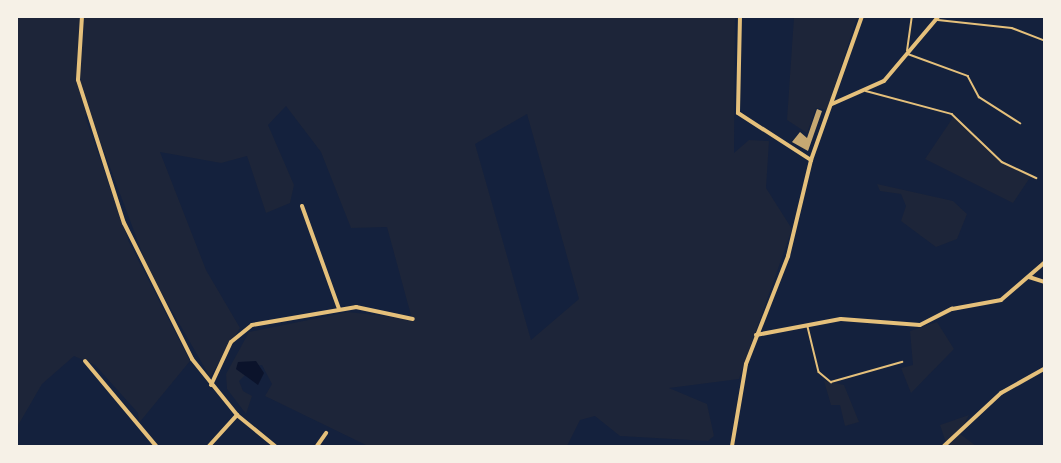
<!DOCTYPE html>
<style>
body{margin:0}
#map{position:relative;width:1061px;height:463px;overflow:hidden;background:#14213d;font-family:"Noto Sans",sans-serif}
div>[style]{position:absolute}
.green>*{inset:0;background:#1d2539}
.water>*{inset:0;background:#0b132b}
.building>*{inset:0;background:#c6a872}
.service>*{height:1.5px;margin:-0.75px;padding:0 0.75px;transform-origin:0.75px;border-radius:0.75px;background:#e5c07b}
.minor>*{height:4px;margin:-2px;padding:0 2px;transform-origin:2px;border-radius:2px;background:#e5c07b}
span{translate:-50% -50%;white-space:nowrap;text-align:center;line-height:1.15;-webkit-text-stroke:6px #f6f1e7;paint-order:stroke}
.frame{position:absolute;inset:0;border:18px solid #f6f1e7;pointer-events:none}
</style>
<div id="map">
<div class="green">
<i style="clip-path:polygon(evenodd,17px 17px,735px 17px,734px 153px,749px 140px,769px 141px,766px 188px,792px 229px,739px 379px,669px 388px,707px 404px,714px 436px,708px 441px,620px 436px,595px 416px,580px 420px,567px 446px,368px 446px,265px 396px,272px 384px,262px 365px,236px 369px,245px 375px,239px 381px,243px 391px,252px 396px,246px 414px,227px 389px,226px 374px,249px 332px,348px 312px,412px 319px,387px 227px,351px 228px,321px 152px,286px 106px,268px 125px,294px 185px,290px 203px,266px 213px,247px 156px,221px 163px,160px 152px,206px 270px,240px 328px,210px 377px,149px 271px,90px 114px,85px 116px,129px 242px,190px 361px,139px 423px,138px 413px,95px 365px,74px 356px,42px 384px,17px 427px,17px 17px,527px 114px,579px 299px,531px 340px,475px 144px,527px 114px)"></i>
<i style="clip-path:polygon(794px 17px,857px 17px,827px 110px,816px 108px,807px 133px,787px 120px)"></i>
<i style="clip-path:polygon(954px 116px,1002px 163px,1031px 176px,1013px 203px,925px 159px)"></i>
<i style="clip-path:polygon(877px 184px,953px 201px,967px 214px,957px 239px,936px 247px,901px 221px,906px 206px,901px 194px,880px 191px)"></i>
<i style="clip-path:polygon(937px 322px,954px 349px,911px 393px,901px 368px,913px 365px,910px 331px)"></i>
<i style="clip-path:polygon(824px 381px,844px 385px,859px 422px,845px 426px,840px 405px,831px 405px)"></i>
<i style="clip-path:polygon(969px 415px,959px 433px,976px 446px,947px 446px,940px 425px)"></i>
</div>
<div class="water">
<i style="clip-path:polygon(256px 361px,264px 373px,258px 385px,236px 369px,238px 362px)"></i>
</div>
<div class="building">
<i style="clip-path:polygon(817px 109px,822px 111px,808px 151px,792px 142px,800px 132px,807px 138px)"></i>
</div>
<div class="service">
<i style="left:938px;top:20px;width:74px;rotate:6.2deg"></i>
<i style="left:1012px;top:28px;width:34px;rotate:21deg"></i>
<i style="left:907px;top:51px;width:35px;rotate:-82deg"></i>
<i style="left:908px;top:54px;width:64px;rotate:20.1deg"></i>
<i style="left:968px;top:76px;width:24px;rotate:62deg"></i>
<i style="left:979px;top:97px;width:49px;rotate:32.4deg"></i>
<i style="left:866px;top:91px;width:89px;rotate:15deg"></i>
<i style="left:952px;top:114px;width:69px;rotate:43.8deg"></i>
<i style="left:1002px;top:162px;width:38px;rotate:25deg"></i>
<i style="left:808px;top:327px;width:46px;rotate:76.3deg"></i>
<i style="left:819px;top:372px;width:16px;rotate:40deg"></i>
<i style="left:831px;top:382px;width:74px;rotate:-15.7deg"></i>
</div>
<div class="minor">
<i style="left:82px;top:16px;width:64px;rotate:93.6deg"></i>
<i style="left:78px;top:80px;width:150px;rotate:72.2deg"></i>
<i style="left:124px;top:223px;width:152px;rotate:63.4deg"></i>
<i style="left:192px;top:359px;width:72px;rotate:51.2deg"></i>
<i style="left:237px;top:415px;width:49px;rotate:39.2deg"></i>
<i style="left:740px;top:16px;width:97px;rotate:91.2deg"></i>
<i style="left:738px;top:113px;width:87px;rotate:32.8deg"></i>
<i style="left:832px;top:104px;width:57px;rotate:-23.9deg"></i>
<i style="left:884px;top:81px;width:85px;rotate:-49.8deg"></i>
<i style="left:302px;top:206px;width:109px;rotate:70.2deg"></i>
<i style="left:1029px;top:277px;width:16px;rotate:18deg"></i>
<i style="left:756px;top:335px;width:86px;rotate:-10.7deg"></i>
<i style="left:841px;top:319px;width:79px;rotate:4.3deg"></i>
<i style="left:920px;top:325px;width:36px;rotate:-27deg"></i>
<i style="left:952px;top:309px;width:50px;rotate:-10.4deg"></i>
<i style="left:1001px;top:300px;width:57px;rotate:-40.7deg"></i>
<i style="left:85px;top:361px;width:111px;rotate:50.1deg"></i>
<i style="left:211px;top:385px;width:47px;rotate:-65.1deg"></i>
<i style="left:231px;top:342px;width:27px;rotate:-39deg"></i>
<i style="left:252px;top:325px;width:106px;rotate:-9.8deg"></i>
<i style="left:356px;top:307px;width:58px;rotate:11.9deg"></i>
<i style="left:209px;top:446px;width:42px;rotate:-47.9deg"></i>
<i style="left:317px;top:446px;width:16px;rotate:-55deg"></i>
<i style="left:732px;top:446px;width:83px;rotate:-80.3deg"></i>
<i style="left:746px;top:364px;width:116px;rotate:-68.7deg"></i>
<i style="left:788px;top:256px;width:99px;rotate:-76.5deg"></i>
<i style="left:811px;top:160px;width:153px;rotate:-70.5deg"></i>
<i style="left:944px;top:446px;width:78px;rotate:-42.9deg"></i>
<i style="left:1001px;top:393px;width:49px;rotate:-29.2deg"></i>
</div>
<div class="frame"></div>
</div>
